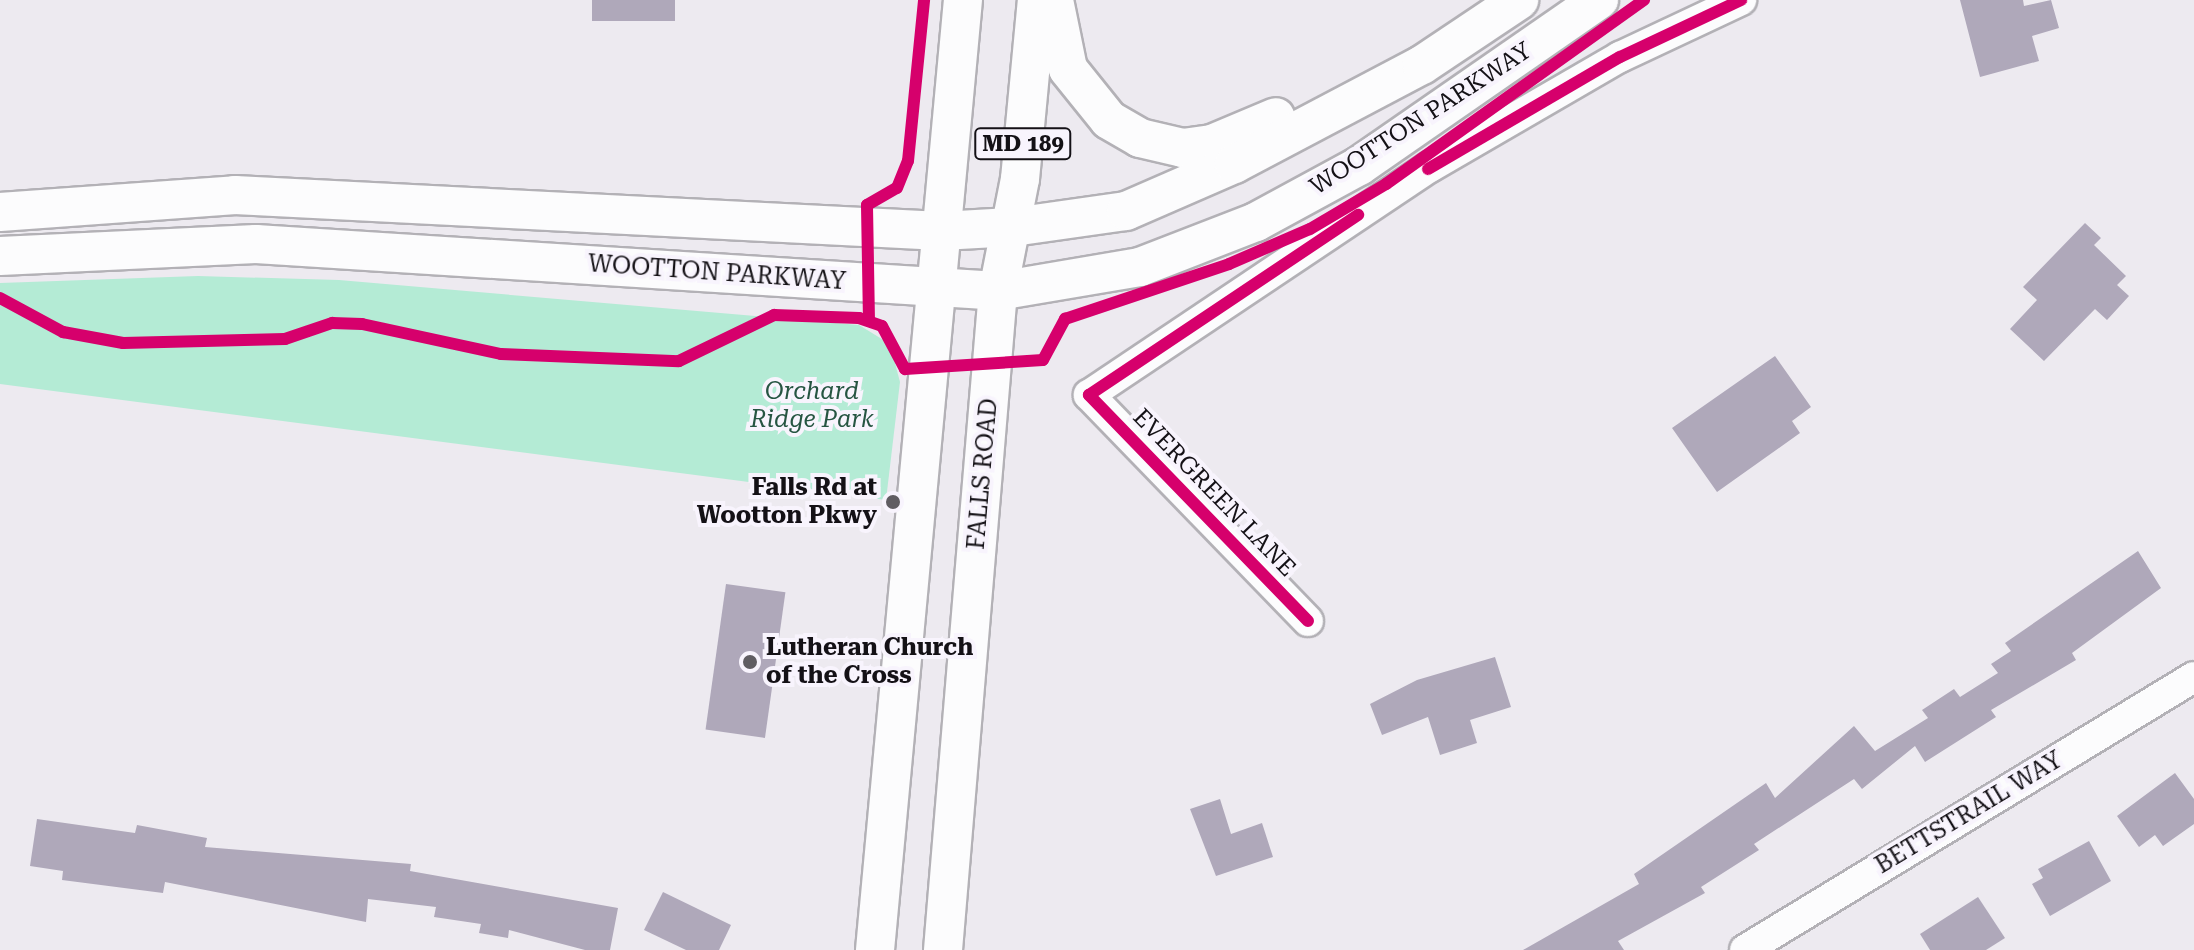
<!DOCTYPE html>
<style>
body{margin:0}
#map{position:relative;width:2194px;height:950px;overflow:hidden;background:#edeaf0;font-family:"Roboto Serif",serif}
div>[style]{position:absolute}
.green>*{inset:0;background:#b4ebd5}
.building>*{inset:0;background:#afa8ba;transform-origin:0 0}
.roads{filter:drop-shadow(2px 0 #b3b1b6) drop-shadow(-2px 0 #b3b1b6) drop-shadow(0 2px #b3b1b6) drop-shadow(0 -2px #b3b1b6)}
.minor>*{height:30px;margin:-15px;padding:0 15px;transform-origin:15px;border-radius:15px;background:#fcfcfd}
.major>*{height:38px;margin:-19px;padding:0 19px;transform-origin:19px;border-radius:19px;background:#fcfcfd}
.cycleway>*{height:12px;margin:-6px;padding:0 6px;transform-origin:6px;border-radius:6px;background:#d6006c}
.dots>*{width:22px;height:22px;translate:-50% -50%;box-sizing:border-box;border:4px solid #f8f4fd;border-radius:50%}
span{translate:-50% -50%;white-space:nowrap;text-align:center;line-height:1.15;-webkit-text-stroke:8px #f8f4fd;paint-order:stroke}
.shield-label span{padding:2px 6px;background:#f8f4fd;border:2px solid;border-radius:6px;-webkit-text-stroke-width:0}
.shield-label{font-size:22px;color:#141116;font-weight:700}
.street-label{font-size:24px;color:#141116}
.park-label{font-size:24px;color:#265542;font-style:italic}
.poi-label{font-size:24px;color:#141116;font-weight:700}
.right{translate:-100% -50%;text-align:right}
.left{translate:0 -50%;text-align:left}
</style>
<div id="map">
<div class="green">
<i style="clip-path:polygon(198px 276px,339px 280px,859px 325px,890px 344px,900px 382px,886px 500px,0 384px,0 283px)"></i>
</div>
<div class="building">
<i style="left:592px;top:0;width:83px;height:21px"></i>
<i style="clip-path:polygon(1960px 0,2023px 0,2024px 6px,2051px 0,2059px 28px,2032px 36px,2039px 61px,1980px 77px)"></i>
<i style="clip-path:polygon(2085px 223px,2101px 238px,2094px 245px,2126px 276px,2117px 285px,2129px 296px,2107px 320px,2095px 309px,2044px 361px,2010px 329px,2037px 300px,2023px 287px)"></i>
<i style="clip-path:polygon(1775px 356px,1811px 407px,1792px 421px,1800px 433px,1717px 492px,1672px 428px)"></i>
<i style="clip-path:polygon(2138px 551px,2161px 588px,2072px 653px,2076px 660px,1991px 710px,1996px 717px,1925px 762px,1915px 746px,1862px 789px,1854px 779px,1754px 844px,1759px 850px,1701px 887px,1705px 893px,1618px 941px,1624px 950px,1523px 950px,1639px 884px,1634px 874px,1766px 783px,1775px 798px,1854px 726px,1875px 751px,1928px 718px,1922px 710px,1954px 689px,1960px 697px,1998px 673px,1991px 664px,2011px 651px,2005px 643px)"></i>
<i style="left:726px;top:584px;width:60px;height:147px;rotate:8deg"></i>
<i style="clip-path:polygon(1495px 657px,1511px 707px,1470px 720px,1477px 743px,1440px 755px,1428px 717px,1382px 735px,1370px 704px,1417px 680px)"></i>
<i style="clip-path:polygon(2175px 773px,2194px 799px,2194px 824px,2163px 846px,2155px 835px,2139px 847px,2117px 816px)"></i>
<i style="clip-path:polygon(1220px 799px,1231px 834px,1262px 823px,1273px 857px,1216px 876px,1190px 809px)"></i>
<i style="clip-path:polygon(37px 819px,135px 833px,137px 825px,207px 838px,205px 847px,411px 864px,410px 871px,618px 908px,610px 950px,585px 950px,509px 930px,508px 938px,479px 933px,481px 924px,434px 917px,436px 907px,368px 899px,366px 922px,165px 882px,163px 893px,62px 880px,63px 871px,30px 866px)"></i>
<i style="clip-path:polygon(2089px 841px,2111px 881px,2050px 916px,2032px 884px,2043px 878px,2038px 869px)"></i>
<i style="clip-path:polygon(663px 892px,731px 925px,719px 950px,686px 950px,644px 930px)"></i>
<i style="clip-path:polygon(1978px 897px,2005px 938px,1986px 950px,1930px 950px,1920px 934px)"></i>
</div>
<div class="roads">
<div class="minor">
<i style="left:1308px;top:621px;width:315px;rotate:-134.1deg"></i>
<i style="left:1089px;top:395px;width:410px;rotate:-33.8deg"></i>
<i style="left:1430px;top:167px;width:220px;rotate:-30.1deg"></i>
<i style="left:1620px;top:57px;width:134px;rotate:-25.2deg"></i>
<i style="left:1745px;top:950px;width:525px;rotate:-31.3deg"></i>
</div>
<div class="major">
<i style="left:1054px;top:0;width:70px;rotate:78.5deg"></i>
<i style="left:1068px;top:69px;width:65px;rotate:51.2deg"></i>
<i style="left:1109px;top:120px;width:36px;rotate:30deg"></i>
<i style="left:1140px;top:138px;width:44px;rotate:13.1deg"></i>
<i style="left:1183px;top:148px;width:29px;rotate:-8deg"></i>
<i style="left:1212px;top:144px;width:69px;rotate:-22.9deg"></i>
<i style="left:0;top:212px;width:236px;rotate:-4.1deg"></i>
<i style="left:235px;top:195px;width:707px;rotate:2.92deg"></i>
<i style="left:941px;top:231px;width:72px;rotate:-3.2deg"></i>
<i style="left:1013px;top:227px;width:114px;rotate:-8.1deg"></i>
<i style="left:1126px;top:211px;width:118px;rotate:-23.5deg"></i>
<i style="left:1234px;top:164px;width:212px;rotate:-27.8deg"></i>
<i style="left:1422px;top:65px;width:117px;rotate:-33.8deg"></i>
<i style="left:0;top:256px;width:256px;rotate:-2.7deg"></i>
<i style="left:256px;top:244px;width:743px;rotate:3.62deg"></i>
<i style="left:998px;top:291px;width:144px;rotate:-9.6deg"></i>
<i style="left:1140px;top:267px;width:124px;rotate:-21.2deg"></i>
<i style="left:1256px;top:222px;width:117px;rotate:-28.5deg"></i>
<i style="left:1359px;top:166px;width:292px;rotate:-34.7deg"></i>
<i style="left:875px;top:950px;width:954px;rotate:-84.71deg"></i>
<i style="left:943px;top:950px;width:661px;rotate:-85.23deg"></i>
<i style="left:998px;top:291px;width:114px;rotate:-78.9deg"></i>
<i style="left:1020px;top:179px;width:180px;rotate:-84.6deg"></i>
</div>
</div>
<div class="cycleway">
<i style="left:1428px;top:169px;width:222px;rotate:-30.3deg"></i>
<i style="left:1620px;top:57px;width:134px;rotate:-25.2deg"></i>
<i style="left:0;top:298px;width:72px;rotate:28.4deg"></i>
<i style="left:63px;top:332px;width:61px;rotate:10.4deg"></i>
<i style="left:123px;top:343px;width:162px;rotate:-1.4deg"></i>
<i style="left:285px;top:339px;width:50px;rotate:-18.8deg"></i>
<i style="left:332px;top:323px;width:30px;rotate:2deg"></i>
<i style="left:362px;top:324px;width:142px;rotate:12.2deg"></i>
<i style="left:501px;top:354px;width:178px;rotate:2.3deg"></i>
<i style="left:679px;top:361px;width:106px;rotate:-25.8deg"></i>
<i style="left:774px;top:315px;width:85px;rotate:2deg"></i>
<i style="left:859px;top:318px;width:24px;rotate:19deg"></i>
<i style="left:882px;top:326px;width:49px;rotate:61.9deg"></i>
<i style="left:905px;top:369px;width:138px;rotate:-3.7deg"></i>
<i style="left:1043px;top:360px;width:47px;rotate:-61.8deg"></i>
<i style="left:1065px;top:319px;width:173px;rotate:-18.5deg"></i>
<i style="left:1229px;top:264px;width:88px;rotate:-23.4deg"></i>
<i style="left:1310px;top:229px;width:88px;rotate:-30.6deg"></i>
<i style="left:1386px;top:184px;width:317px;rotate:-35.5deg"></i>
<i style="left:869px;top:321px;width:116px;rotate:-91deg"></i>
<i style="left:867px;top:205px;width:34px;rotate:-30deg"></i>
<i style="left:897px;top:188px;width:29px;rotate:-68deg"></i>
<i style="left:908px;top:161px;width:162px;rotate:-84.3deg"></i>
<i style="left:1308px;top:621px;width:315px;rotate:-134.1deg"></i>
<i style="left:1089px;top:395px;width:324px;rotate:-33.8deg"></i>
</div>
<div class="dots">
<i style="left:893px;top:502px;background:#605d62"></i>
<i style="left:750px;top:662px;background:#605d62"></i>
</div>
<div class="shield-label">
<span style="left:1023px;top:144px">MD 189</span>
</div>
<div class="street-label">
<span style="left:1421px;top:119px;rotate:-33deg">WOOTTON PARKWAY</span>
<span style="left:717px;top:273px;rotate:4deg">WOOTTON PARKWAY</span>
<span style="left:983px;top:474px;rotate:-85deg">FALLS ROAD</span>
<span style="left:1214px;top:493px;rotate:46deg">EVERGREEN LANE</span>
<span style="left:1969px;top:813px;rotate:-31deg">BETTSTRAIL WAY</span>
</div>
<div class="park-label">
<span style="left:812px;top:406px">Orchard<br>Ridge Park</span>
</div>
<div class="poi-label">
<span class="right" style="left:877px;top:502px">Falls Rd at<br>Wootton Pkwy</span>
<span class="left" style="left:766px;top:662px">Lutheran Church<br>of the Cross</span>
</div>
</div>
